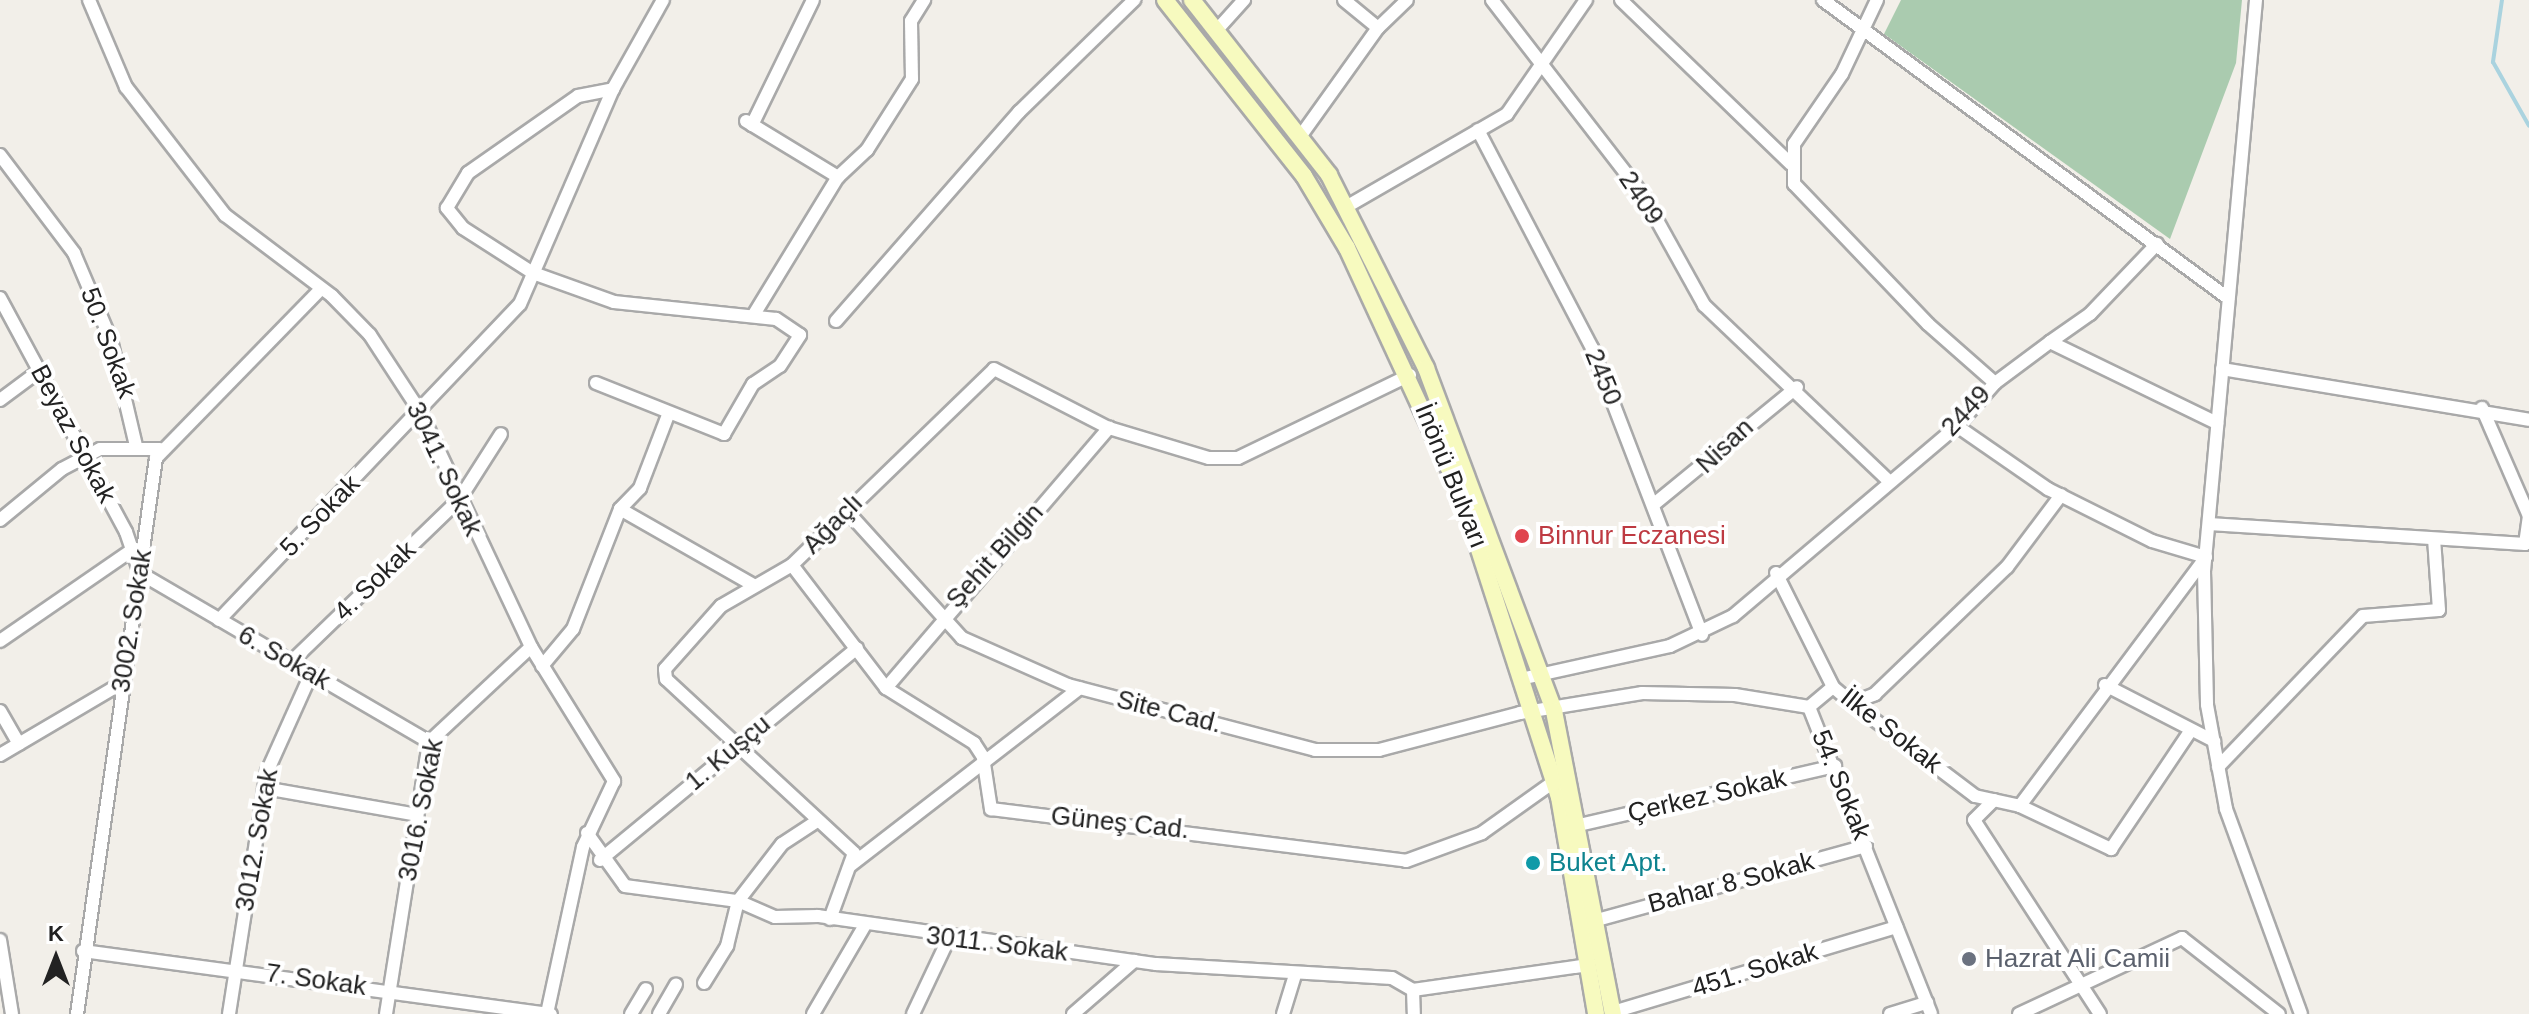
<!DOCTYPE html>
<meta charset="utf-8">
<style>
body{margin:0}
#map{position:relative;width:2529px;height:1014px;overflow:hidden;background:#f2efe9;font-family:Helvetica,sans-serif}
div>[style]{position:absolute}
.cemetery>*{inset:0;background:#aacbaf}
.stream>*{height:4px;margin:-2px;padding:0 2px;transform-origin:2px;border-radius:2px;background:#aad3df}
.roads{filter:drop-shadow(2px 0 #a9a9a9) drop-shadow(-2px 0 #a9a9a9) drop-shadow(0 2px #a9a9a9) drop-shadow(0 -2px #a9a9a9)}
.street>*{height:12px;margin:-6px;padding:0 6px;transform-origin:6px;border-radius:6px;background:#fff}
.secondary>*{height:16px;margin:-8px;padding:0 8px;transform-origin:8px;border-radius:8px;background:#f7fabf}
.dots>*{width:22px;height:22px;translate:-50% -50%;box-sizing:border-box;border:4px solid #fff;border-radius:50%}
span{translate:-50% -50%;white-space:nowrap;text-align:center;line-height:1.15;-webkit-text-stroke:8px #fff;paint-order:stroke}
.street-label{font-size:26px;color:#222}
.health-label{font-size:26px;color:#be3a42}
.left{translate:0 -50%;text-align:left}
.culture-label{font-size:26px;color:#0d838f}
.worship-label{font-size:26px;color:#5b616d}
.north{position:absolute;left:16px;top:918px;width:80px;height:80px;-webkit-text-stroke:6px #fff;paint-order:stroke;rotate:0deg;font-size:22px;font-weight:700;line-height:32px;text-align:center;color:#222}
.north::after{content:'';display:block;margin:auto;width:28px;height:36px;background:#222;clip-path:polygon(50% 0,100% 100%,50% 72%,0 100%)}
</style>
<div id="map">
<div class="cemetery">
<i style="clip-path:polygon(1901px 0,2242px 0,2236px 63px,2170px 239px,1884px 34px)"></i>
</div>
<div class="stream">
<i style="left:2502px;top:0;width:63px;rotate:98.3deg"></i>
<i style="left:2493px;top:62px;width:73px;rotate:60.6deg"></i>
</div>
<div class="roads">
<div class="street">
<i style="left:89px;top:0;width:95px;rotate:67deg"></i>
<i style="left:126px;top:87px;width:162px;rotate:52.3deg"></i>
<i style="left:225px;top:215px;width:134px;rotate:37.1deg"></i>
<i style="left:332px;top:296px;width:54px;rotate:45.7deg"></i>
<i style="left:370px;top:335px;width:93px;rotate:56.8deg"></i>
<i style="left:421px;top:413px;width:259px;rotate:64.8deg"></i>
<i style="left:531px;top:647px;width:158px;rotate:58.2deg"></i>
<i style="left:614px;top:781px;width:73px;rotate:115.2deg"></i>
<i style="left:583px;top:847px;width:171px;rotate:102.2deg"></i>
<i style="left:1344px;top:0;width:44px;rotate:39.5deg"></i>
<i style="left:1492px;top:0;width:249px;rotate:52.3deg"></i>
<i style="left:1644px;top:197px;width:124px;rotate:60.9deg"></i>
<i style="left:1704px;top:305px;width:255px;rotate:43.6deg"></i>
<i style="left:1621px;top:0;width:236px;rotate:44deg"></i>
<i style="left:1823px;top:0;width:503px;rotate:36.35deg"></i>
<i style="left:2256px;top:0;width:573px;rotate:95.2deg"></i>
<i style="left:2204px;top:571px;width:134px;rotate:88.7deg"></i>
<i style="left:2207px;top:705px;width:106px;rotate:79.6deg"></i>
<i style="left:2226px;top:809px;width:218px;rotate:69.9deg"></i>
<i style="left:1216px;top:31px;width:42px;rotate:-47.9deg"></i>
<i style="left:746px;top:121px;width:108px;rotate:31.3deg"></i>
<i style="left:752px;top:125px;width:139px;rotate:-64deg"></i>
<i style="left:1478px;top:130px;width:246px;rotate:62.4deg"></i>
<i style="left:1592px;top:348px;width:307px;rotate:69deg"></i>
<i style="left:1302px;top:134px;width:130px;rotate:-54.4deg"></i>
<i style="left:1378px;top:28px;width:40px;rotate:-44deg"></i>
<i style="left:0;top:155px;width:123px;rotate:52.9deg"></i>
<i style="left:74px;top:253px;width:95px;rotate:67deg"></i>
<i style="left:111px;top:340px;width:109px;rotate:76.7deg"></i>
<i style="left:1346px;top:207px;width:186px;rotate:-30deg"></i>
<i style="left:1507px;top:114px;width:139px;rotate:-55.3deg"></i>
<i style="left:0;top:298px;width:266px;rotate:61.7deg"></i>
<i style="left:126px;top:532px;width:43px;rotate:71.1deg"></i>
<i style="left:140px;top:573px;width:335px;rotate:30.3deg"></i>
<i style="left:753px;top:316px;width:163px;rotate:-58.6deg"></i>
<i style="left:838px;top:177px;width:40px;rotate:-43deg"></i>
<i style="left:867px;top:150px;width:84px;rotate:-57.6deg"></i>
<i style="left:912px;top:79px;width:58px;rotate:-91deg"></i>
<i style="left:911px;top:21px;width:25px;rotate:-58deg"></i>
<i style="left:836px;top:321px;width:278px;rotate:-48.8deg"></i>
<i style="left:1019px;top:112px;width:161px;rotate:-44.2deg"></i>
<i style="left:2050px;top:342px;width:49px;rotate:-35deg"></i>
<i style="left:2090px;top:314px;width:97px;rotate:-46.3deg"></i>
<i style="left:2222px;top:369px;width:311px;rotate:9.4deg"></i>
<i style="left:596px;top:383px;width:138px;rotate:21.7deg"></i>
<i style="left:724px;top:434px;width:58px;rotate:-59.9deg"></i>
<i style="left:753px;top:384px;width:32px;rotate:-34deg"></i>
<i style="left:780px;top:366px;width:37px;rotate:-57deg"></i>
<i style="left:800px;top:335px;width:29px;rotate:-146deg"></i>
<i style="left:776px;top:319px;width:163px;rotate:-174deg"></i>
<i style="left:614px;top:302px;width:86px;rotate:-160.3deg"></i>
<i style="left:533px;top:273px;width:83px;rotate:-147.3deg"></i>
<i style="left:463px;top:228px;width:26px;rotate:-129deg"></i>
<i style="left:447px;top:208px;width:41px;rotate:-59deg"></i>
<i style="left:468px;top:173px;width:134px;rotate:-35deg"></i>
<i style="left:578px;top:96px;width:36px;rotate:-11deg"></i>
<i style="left:1995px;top:383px;width:69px;rotate:-36.7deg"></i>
<i style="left:2050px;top:342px;width:186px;rotate:25.9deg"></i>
<i style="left:0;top:400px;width:49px;rotate:-36.6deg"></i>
<i style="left:1957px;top:426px;width:111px;rotate:34.7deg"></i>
<i style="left:2048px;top:489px;width:116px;rotate:26.6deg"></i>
<i style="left:2152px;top:541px;width:56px;rotate:16.5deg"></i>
<i style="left:2206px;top:557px;width:311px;rotate:126.8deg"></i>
<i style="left:1653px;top:505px;width:186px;rotate:-39.3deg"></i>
<i style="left:620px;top:509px;width:155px;rotate:29.7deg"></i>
<i style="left:846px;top:510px;width:173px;rotate:47.8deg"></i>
<i style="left:962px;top:638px;width:116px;rotate:23.9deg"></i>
<i style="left:1068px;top:685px;width:255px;rotate:14.7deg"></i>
<i style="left:1315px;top:750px;width:64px"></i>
<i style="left:1379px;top:750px;width:146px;rotate:-14.7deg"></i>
<i style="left:1520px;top:713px;width:124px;rotate:-9.3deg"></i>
<i style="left:1642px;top:693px;width:93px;rotate:1.2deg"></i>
<i style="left:1735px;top:695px;width:75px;rotate:9.2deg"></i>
<i style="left:1809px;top:707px;width:330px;rotate:68.3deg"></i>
<i style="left:0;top:520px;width:80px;rotate:-39.4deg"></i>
<i style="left:62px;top:469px;width:43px;rotate:-27.8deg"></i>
<i style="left:100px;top:449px;width:60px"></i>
<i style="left:2209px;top:524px;width:317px;rotate:3.6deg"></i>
<i style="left:2525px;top:544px;width:28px;rotate:-82deg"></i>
<i style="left:2529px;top:516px;width:118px;rotate:-113.5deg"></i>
<i style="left:792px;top:565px;width:155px;rotate:52.6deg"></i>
<i style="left:886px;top:688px;width:104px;rotate:32deg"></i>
<i style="left:974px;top:743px;width:17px;rotate:57deg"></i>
<i style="left:983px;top:757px;width:53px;rotate:81.3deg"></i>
<i style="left:991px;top:809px;width:418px;rotate:7.1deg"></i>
<i style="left:1406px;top:861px;width:81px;rotate:-20.2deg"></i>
<i style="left:1482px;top:833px;width:90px;rotate:-35.5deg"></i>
<i style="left:1776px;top:573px;width:127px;rotate:63.4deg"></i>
<i style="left:1833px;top:687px;width:25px;rotate:40deg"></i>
<i style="left:1852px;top:703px;width:154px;rotate:37.1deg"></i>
<i style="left:1975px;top:796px;width:46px;rotate:12.5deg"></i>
<i style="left:2020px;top:806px;width:101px;rotate:25.3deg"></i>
<i style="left:2111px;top:849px;width:143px;rotate:-56.1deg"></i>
<i style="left:219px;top:620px;width:436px;rotate:-46.4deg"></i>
<i style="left:520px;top:304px;width:234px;rotate:-66.6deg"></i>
<i style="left:613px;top:89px;width:102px;rotate:-60.7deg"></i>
<i style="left:0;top:641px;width:157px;rotate:-34.6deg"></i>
<i style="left:291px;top:662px;width:233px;rotate:-44deg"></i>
<i style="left:459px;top:500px;width:78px;rotate:-57.5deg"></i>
<i style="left:542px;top:666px;width:48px;rotate:-50deg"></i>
<i style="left:573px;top:629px;width:129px;rotate:-68.6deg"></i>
<i style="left:620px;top:509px;width:29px;rotate:-46deg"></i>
<i style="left:640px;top:488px;width:78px;rotate:-69deg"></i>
<i style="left:1525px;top:678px;width:148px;rotate:-12.4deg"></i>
<i style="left:1670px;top:646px;width:70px;rotate:-25.5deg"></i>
<i style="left:1733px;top:616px;width:294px;rotate:-40.3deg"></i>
<i style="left:1957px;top:426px;width:57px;rotate:-48.5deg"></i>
<i style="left:1995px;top:383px;width:89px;rotate:-138.6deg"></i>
<i style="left:1928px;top:324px;width:194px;rotate:-133.7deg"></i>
<i style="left:1794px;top:184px;width:40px;rotate:-90deg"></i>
<i style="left:1794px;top:144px;width:85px;rotate:-55.6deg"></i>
<i style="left:1842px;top:74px;width:82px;rotate:-64.7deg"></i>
<i style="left:2105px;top:685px;width:123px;rotate:27.2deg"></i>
<i style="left:886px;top:688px;width:343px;rotate:-49.4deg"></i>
<i style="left:1852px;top:703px;width:25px;rotate:-21deg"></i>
<i style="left:1875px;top:694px;width:183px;rotate:-43.9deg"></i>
<i style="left:2007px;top:567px;width:90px;rotate:-53.1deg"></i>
<i style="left:1809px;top:707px;width:31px;rotate:-40deg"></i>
<i style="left:0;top:711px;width:38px;rotate:60deg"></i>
<i style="left:0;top:755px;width:142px;rotate:-30.5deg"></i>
<i style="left:2218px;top:767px;width:209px;rotate:-46.2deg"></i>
<i style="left:2363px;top:616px;width:76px;rotate:-4.5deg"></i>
<i style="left:2439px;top:610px;width:71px;rotate:-94deg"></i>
<i style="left:264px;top:788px;width:155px;rotate:10deg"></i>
<i style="left:1994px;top:800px;width:28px;rotate:135deg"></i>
<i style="left:1974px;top:820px;width:231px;rotate:57deg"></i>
<i style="left:1579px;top:825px;width:263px;rotate:-13deg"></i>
<i style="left:587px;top:833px;width:65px;rotate:54.4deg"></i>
<i style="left:625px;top:886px;width:114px;rotate:7.6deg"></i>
<i style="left:738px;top:901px;width:40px;rotate:23.4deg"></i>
<i style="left:775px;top:917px;width:43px;rotate:-1.3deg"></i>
<i style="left:818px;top:916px;width:341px;rotate:8.1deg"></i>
<i style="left:1156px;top:964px;width:236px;rotate:3.4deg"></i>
<i style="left:1392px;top:978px;width:24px;rotate:30deg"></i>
<i style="left:1413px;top:990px;width:24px;rotate:88deg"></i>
<i style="left:600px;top:860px;width:333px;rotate:-39.5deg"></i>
<i style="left:851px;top:865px;width:289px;rotate:-37.7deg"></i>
<i style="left:830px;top:919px;width:70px;rotate:-70deg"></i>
<i style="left:854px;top:853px;width:256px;rotate:-137.2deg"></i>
<i style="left:666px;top:679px;width:10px;rotate:-96deg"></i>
<i style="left:665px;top:669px;width:84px;rotate:-48.4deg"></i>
<i style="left:721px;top:606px;width:82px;rotate:-30deg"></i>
<i style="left:792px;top:565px;width:281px;rotate:-44.1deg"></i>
<i style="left:994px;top:369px;width:129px;rotate:27.2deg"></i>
<i style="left:1109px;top:428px;width:104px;rotate:16.7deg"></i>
<i style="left:1209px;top:458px;width:29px"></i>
<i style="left:1238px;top:458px;width:191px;rotate:-25.8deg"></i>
<i style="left:1597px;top:920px;width:279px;rotate:-15.4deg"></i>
<i style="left:0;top:940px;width:75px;rotate:80.8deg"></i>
<i style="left:83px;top:951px;width:472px;rotate:7.7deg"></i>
<i style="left:704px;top:983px;width:44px;rotate:-58.1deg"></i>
<i style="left:727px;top:946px;width:46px;rotate:-76.3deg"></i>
<i style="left:738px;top:901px;width:72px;rotate:-52.3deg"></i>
<i style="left:782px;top:844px;width:42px;rotate:-33.3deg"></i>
<i style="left:1413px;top:990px;width:177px;rotate:-8.1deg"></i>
<i style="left:1613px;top:1012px;width:296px;rotate:-16.7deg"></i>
<i style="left:77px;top:1014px;width:562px;rotate:-81.91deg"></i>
<i style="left:156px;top:458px;width:232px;rotate:-45.7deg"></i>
<i style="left:229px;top:1014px;width:245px;rotate:-81.1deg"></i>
<i style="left:267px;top:772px;width:107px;rotate:-65.8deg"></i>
<i style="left:386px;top:1014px;width:275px;rotate:-81deg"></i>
<i style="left:429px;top:742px;width:139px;rotate:-43deg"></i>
<i style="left:631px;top:1014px;width:29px;rotate:-59deg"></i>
<i style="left:659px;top:1014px;width:34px;rotate:-60deg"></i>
<i style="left:813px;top:1014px;width:103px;rotate:-59.7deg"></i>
<i style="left:913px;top:1014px;width:84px;rotate:-64.7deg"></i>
<i style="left:1073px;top:1014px;width:81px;rotate:-41deg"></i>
<i style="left:1283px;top:1014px;width:41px;rotate:-72.9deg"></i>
<i style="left:1890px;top:1014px;width:39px;rotate:-17deg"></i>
<i style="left:2019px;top:1014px;width:180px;rotate:-25deg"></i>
<i style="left:2182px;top:938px;width:123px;rotate:38.1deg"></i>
</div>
<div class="secondary">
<i style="left:1165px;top:0;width:224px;rotate:51.7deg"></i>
<i style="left:1304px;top:176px;width:84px;rotate:59.2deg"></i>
<i style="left:1347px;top:248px;width:274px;rotate:65.2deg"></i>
<i style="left:1462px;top:497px;width:315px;rotate:72.1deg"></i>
<i style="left:1559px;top:797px;width:220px;rotate:80.3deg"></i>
<i style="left:1192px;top:0;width:222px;rotate:51.9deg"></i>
<i style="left:1329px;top:175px;width:216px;rotate:63.3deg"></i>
<i style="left:1426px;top:368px;width:366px;rotate:69.5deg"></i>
<i style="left:1554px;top:711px;width:309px;rotate:79deg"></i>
</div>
</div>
<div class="dots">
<i style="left:1522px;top:536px;background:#e0444e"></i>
<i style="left:1533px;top:863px;background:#0f9aa8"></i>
<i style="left:1969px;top:959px;background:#6b7280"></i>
</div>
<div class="street-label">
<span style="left:1641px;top:198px;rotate:56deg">2409</span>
<span style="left:108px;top:343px;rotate:70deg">50. Sokak</span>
<span style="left:1603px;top:377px;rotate:68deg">2450</span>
<span style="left:1966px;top:411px;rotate:-47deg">2449</span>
<span style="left:73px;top:434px;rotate:62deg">Beyaz Sokak</span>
<span style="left:1725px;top:446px;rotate:-43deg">Nisan</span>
<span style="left:444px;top:469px;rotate:65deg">3041. Sokak</span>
<span style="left:1451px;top:476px;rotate:68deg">İnönü Bulvarı</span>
<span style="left:320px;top:516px;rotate:-46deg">5. Sokak</span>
<span style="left:833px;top:524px;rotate:-45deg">Ağaçlı</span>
<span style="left:995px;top:556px;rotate:-48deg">Şehit Bilgin</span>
<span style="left:375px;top:581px;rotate:-44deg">4. Sokak</span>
<span style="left:132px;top:621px;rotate:-81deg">3002. Sokak</span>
<span style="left:284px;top:658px;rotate:30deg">6. Sokak</span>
<span style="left:1169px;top:712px;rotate:14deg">Site Cad.</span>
<span style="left:1891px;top:731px;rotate:38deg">İlke Sokak</span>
<span style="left:728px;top:753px;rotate:-40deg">1. Kuşçu</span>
<span style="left:1841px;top:785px;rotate:68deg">54. Sokak</span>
<span style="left:1707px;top:796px;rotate:-13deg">Çerkez Sokak</span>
<span style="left:421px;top:810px;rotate:-79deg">3016. Sokak</span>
<span style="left:1120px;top:823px;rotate:6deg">Güneş Cad.</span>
<span style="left:257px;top:840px;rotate:-80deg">3012. Sokak</span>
<span style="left:1731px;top:883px;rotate:-15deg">Bahar 8 Sokak</span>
<span style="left:997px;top:944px;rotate:7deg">3011. Sokak</span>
<span style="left:1755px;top:970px;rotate:-17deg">451. Sokak</span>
<span style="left:316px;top:980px;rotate:8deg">7. Sokak</span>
</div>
<div class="health-label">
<span class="left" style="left:1538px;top:536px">Binnur Eczanesi</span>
</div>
<div class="culture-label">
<span class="left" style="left:1549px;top:863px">Buket Apt.</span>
</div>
<div class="worship-label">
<span class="left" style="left:1985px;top:959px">Hazrat Ali Camii</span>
</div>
<div class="north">K</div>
</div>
